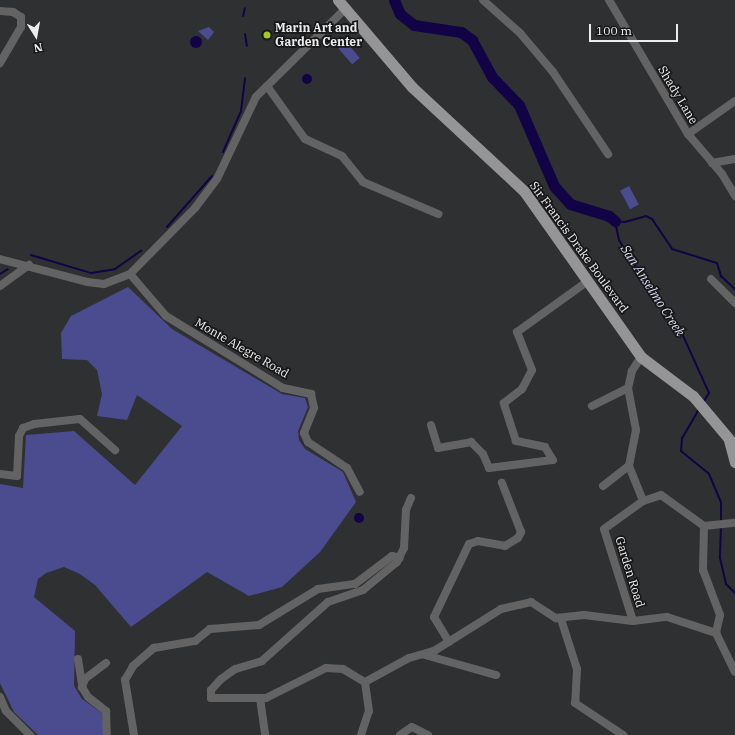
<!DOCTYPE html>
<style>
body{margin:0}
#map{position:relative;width:735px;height:735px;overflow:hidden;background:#2f3032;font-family:"IBM Plex Serif",serif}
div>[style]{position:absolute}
.green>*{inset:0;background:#4a4c8f;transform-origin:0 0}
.water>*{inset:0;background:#120346}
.round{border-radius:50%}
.stream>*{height:2px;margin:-1px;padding:0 1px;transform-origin:1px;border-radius:1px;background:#120346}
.river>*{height:11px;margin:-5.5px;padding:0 5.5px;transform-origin:5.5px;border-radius:5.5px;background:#120346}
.minor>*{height:8px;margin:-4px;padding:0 4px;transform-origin:4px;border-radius:4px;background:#636364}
.major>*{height:11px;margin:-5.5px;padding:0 5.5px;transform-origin:5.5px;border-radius:5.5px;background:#959598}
.dots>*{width:11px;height:11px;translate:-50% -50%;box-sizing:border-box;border:2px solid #181819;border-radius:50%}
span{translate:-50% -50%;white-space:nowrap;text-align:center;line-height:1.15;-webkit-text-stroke:3.5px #181819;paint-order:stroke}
.poi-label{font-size:12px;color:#ecedee;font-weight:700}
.left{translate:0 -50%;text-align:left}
.street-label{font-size:12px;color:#ecedee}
.water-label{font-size:13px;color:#d8dbf0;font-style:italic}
.north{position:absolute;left:16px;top:16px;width:40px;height:40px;-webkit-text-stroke:3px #181819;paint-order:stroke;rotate:169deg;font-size:11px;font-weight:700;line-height:16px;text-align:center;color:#ecedee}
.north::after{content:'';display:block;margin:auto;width:14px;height:18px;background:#ecedee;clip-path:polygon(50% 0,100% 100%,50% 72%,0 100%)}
.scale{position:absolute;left:589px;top:24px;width:89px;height:18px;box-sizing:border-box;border:2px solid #ecedee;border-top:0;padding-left:5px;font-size:12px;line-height:14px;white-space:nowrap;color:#ecedee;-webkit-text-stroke:3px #181819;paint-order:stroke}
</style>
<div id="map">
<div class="green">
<i style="clip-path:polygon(209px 27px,214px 32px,208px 40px,198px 31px)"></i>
<i style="left:346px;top:42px;width:21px;height:10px;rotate:49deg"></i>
<i style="left:629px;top:186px;width:21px;height:10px;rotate:62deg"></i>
<i style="clip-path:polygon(128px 287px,172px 329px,282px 394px,305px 398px,308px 407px,298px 431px,299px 440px,305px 449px,343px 472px,356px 502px,320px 552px,282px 587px,249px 596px,207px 572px,131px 627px,95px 585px,80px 574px,64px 567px,46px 573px,38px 579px,34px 597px,75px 631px,74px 686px,82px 699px,102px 713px,104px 735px,38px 735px,14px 712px,0 683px,0 484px,23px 488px,26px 435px,74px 431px,135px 485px,182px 426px,137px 395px,127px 420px,97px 416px,102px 394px,97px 370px,87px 360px,62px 359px,61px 333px,71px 316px)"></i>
</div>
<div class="water">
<i class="round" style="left:190px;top:36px;width:12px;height:12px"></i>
<i class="round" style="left:302px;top:74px;width:10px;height:10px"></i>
<i class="round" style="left:354px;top:513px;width:10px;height:10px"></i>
</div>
<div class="stream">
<i style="left:243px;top:16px;width:8px;rotate:-76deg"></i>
<i style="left:245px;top:34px;width:12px;rotate:81deg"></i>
<i style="left:223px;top:152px;width:45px;rotate:-66.3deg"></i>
<i style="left:241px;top:111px;width:33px;rotate:-83deg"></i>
<i style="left:167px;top:227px;width:68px;rotate:-48.6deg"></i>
<i style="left:31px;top:255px;width:63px;rotate:16.7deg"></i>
<i style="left:91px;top:273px;width:24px;rotate:-9deg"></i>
<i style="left:115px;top:269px;width:32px;rotate:-35deg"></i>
<i style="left:0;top:274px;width:9px;rotate:-32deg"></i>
<i style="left:704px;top:401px;width:9px;rotate:-58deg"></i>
<i style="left:709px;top:393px;width:72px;rotate:-114.4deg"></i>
<i style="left:679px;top:327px;width:82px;rotate:-125.6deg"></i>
<i style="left:631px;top:260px;width:23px;rotate:-121deg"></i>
<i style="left:619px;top:240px;width:19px;rotate:-102deg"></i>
<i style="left:615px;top:221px;width:10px;rotate:6deg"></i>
<i style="left:625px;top:222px;width:22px;rotate:-16deg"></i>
<i style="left:646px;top:216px;width:7px;rotate:27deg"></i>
<i style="left:652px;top:219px;width:36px;rotate:56deg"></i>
<i style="left:672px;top:249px;width:47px;rotate:17.3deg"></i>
<i style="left:717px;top:263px;width:14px;rotate:73deg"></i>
<i style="left:721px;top:276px;width:19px;rotate:43deg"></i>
<i style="left:699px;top:409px;width:34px;rotate:120deg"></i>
<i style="left:682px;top:438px;width:13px;rotate:94deg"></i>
<i style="left:681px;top:451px;width:36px;rotate:39deg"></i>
<i style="left:709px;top:474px;width:30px;rotate:67deg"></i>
<i style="left:721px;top:502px;width:20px;rotate:90deg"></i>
<i style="left:721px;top:526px;width:32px;rotate:92deg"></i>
<i style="left:720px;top:558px;width:27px;rotate:77deg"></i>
<i style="left:726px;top:584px;width:13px;rotate:45deg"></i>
</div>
<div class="river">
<i style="left:394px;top:0;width:15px;rotate:67deg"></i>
<i style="left:400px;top:14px;width:18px;rotate:38deg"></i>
<i style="left:414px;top:25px;width:48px;rotate:8.5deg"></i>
<i style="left:461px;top:32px;width:14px;rotate:36deg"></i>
<i style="left:472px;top:40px;width:42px;rotate:61.6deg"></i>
<i style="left:492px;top:77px;width:39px;rotate:46deg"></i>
<i style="left:519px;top:105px;width:88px;rotate:66.6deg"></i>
<i style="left:554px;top:186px;width:24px;rotate:48deg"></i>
<i style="left:570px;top:204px;width:41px;rotate:17.1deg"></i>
<i style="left:609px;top:216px;width:8px;rotate:40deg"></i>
</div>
<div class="minor">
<i style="left:483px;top:0;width:50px;rotate:41.7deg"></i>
<i style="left:520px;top:33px;width:51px;rotate:49.8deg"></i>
<i style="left:553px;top:72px;width:99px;rotate:56.1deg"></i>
<i style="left:609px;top:0;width:156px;rotate:59.5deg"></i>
<i style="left:688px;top:134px;width:52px;rotate:49.6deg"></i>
<i style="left:722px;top:174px;width:26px;rotate:59deg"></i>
<i style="left:0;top:11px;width:13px;rotate:4deg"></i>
<i style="left:13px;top:12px;width:9px;rotate:32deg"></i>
<i style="left:21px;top:17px;width:10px;rotate:90deg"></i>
<i style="left:21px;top:27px;width:42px;rotate:120.3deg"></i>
<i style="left:267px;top:86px;width:65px;rotate:54.4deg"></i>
<i style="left:305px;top:139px;width:41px;rotate:24.7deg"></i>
<i style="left:342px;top:156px;width:33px;rotate:51deg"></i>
<i style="left:363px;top:182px;width:82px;rotate:23.1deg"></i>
<i style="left:688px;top:134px;width:57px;rotate:-35.1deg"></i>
<i style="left:712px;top:163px;width:23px;rotate:-10deg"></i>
<i style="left:0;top:259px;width:90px;rotate:14.8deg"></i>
<i style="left:87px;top:282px;width:17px;rotate:7deg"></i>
<i style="left:104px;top:284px;width:28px;rotate:-21deg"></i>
<i style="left:130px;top:274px;width:93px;rotate:-45.4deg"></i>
<i style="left:195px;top:208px;width:36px;rotate:-53deg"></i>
<i style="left:217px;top:179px;width:91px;rotate:-64.6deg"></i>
<i style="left:256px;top:97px;width:125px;rotate:-44.7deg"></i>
<i style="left:130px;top:274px;width:55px;rotate:49.4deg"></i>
<i style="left:166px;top:316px;width:137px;rotate:31.6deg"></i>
<i style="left:283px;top:388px;width:29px;rotate:12deg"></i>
<i style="left:311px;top:394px;width:14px;rotate:78deg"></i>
<i style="left:314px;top:408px;width:27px;rotate:112deg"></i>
<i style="left:304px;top:433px;width:10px;rotate:66deg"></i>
<i style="left:308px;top:442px;width:47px;rotate:33.7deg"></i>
<i style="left:347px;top:468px;width:27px;rotate:62deg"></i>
<i style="left:711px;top:279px;width:34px;rotate:45deg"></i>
<i style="left:0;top:286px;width:36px;rotate:-36deg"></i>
<i style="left:641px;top:357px;width:17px;rotate:123deg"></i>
<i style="left:632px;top:371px;width:17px;rotate:103deg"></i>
<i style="left:628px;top:388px;width:43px;rotate:79.2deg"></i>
<i style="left:636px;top:430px;width:37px;rotate:101deg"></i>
<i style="left:629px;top:466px;width:38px;rotate:68deg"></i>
<i style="left:592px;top:406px;width:40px;rotate:-26.6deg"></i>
<i style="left:431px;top:425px;width:24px;rotate:73deg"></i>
<i style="left:438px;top:448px;width:34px;rotate:-10deg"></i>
<i style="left:471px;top:442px;width:17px;rotate:45deg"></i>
<i style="left:483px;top:454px;width:15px;rotate:67deg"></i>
<i style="left:489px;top:468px;width:64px;rotate:-7.1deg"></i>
<i style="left:553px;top:460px;width:15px;rotate:-122deg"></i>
<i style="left:545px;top:447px;width:30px;rotate:-168deg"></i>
<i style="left:516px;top:441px;width:40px;rotate:-108deg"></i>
<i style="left:504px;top:403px;width:23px;rotate:-38deg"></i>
<i style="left:522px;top:389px;width:21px;rotate:-62deg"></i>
<i style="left:532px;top:370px;width:41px;rotate:-111.5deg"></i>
<i style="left:517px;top:332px;width:87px;rotate:-35.7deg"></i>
<i style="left:0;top:474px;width:17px;rotate:7deg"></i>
<i style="left:17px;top:476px;width:40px;rotate:-87.1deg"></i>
<i style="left:19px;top:436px;width:9px;rotate:-63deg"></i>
<i style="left:23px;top:428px;width:12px;rotate:-20deg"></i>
<i style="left:34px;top:424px;width:46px;rotate:-6.2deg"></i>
<i style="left:80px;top:419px;width:47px;rotate:41.5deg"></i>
<i style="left:603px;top:486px;width:33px;rotate:-38deg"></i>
<i style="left:411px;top:498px;width:13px;rotate:113deg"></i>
<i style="left:406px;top:510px;width:38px;rotate:93deg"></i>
<i style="left:404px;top:548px;width:16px;rotate:117deg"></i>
<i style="left:397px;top:562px;width:44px;rotate:140.5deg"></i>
<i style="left:363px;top:590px;width:37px;rotate:161deg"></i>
<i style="left:328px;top:602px;width:89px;rotate:138.2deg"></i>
<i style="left:262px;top:661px;width:28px;rotate:163deg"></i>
<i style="left:235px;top:669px;width:17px;rotate:144deg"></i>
<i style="left:221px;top:679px;width:15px;rotate:132deg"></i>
<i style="left:211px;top:690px;width:8px;rotate:90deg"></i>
<i style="left:211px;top:698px;width:55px"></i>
<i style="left:266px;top:698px;width:67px;rotate:-26.6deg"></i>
<i style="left:326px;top:668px;width:17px;rotate:3deg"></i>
<i style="left:343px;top:669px;width:26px;rotate:31deg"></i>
<i style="left:365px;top:682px;width:50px;rotate:-28.6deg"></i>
<i style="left:409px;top:658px;width:26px;rotate:-16deg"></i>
<i style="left:434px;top:651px;width:79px;rotate:-32.1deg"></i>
<i style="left:501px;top:609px;width:31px;rotate:-13deg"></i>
<i style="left:531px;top:602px;width:30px;rotate:33deg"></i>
<i style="left:556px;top:618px;width:28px;rotate:-6deg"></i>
<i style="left:584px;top:615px;width:49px;rotate:7deg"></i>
<i style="left:633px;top:621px;width:34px;rotate:-7deg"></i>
<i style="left:667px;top:617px;width:52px;rotate:18.1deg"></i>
<i style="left:704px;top:526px;width:31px;rotate:-6deg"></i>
<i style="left:561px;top:619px;width:52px;rotate:72.3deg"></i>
<i style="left:577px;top:669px;width:34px;rotate:93deg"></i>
<i style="left:575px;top:703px;width:58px;rotate:33.7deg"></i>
<i style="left:633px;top:621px;width:96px;rotate:-107.5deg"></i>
<i style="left:604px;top:529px;width:48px;rotate:-35.7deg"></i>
<i style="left:643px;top:501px;width:19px;rotate:-18deg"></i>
<i style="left:661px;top:495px;width:53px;rotate:35.8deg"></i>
<i style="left:704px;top:526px;width:44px;rotate:91.3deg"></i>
<i style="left:703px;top:570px;width:48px;rotate:69.3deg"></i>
<i style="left:720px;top:615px;width:18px;rotate:103deg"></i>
<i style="left:716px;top:633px;width:43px;rotate:64deg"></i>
<i style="left:449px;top:642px;width:29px;rotate:-121deg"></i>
<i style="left:434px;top:617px;width:81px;rotate:-64.4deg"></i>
<i style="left:469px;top:544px;width:9px;rotate:-18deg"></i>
<i style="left:478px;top:541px;width:27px;rotate:10deg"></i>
<i style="left:505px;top:546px;width:15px;rotate:-32deg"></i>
<i style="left:518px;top:538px;width:7px;rotate:-63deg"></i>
<i style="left:521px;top:532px;width:53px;rotate:-111.2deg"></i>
<i style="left:425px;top:655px;width:74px;rotate:15.7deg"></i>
<i style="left:78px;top:659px;width:24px;rotate:81deg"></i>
<i style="left:106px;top:663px;width:26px;rotate:143deg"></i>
<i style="left:85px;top:679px;width:9px;rotate:111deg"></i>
<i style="left:82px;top:687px;width:12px;rotate:59deg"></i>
<i style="left:88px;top:697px;width:23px;rotate:38deg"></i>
<i style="left:106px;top:711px;width:24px;rotate:88deg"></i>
<i style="left:0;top:697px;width:15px;rotate:67deg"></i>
<i style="left:6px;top:711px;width:34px;rotate:45deg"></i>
<i style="left:260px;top:698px;width:37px;rotate:82deg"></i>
<i style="left:134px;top:735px;width:56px;rotate:-99.3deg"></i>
<i style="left:125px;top:680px;width:16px;rotate:-60deg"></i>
<i style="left:133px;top:666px;width:28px;rotate:-41deg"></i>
<i style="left:154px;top:648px;width:42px;rotate:-9.7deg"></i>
<i style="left:195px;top:641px;width:19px;rotate:-39deg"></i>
<i style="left:210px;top:629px;width:49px;rotate:-4.7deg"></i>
<i style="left:259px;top:625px;width:69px;rotate:-31.4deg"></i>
<i style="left:318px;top:589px;width:37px;rotate:-8deg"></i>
<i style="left:355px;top:584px;width:46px;rotate:-37.1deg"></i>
<i style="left:392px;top:556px;width:8px;rotate:14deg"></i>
<i style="left:361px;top:735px;width:25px;rotate:-72deg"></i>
<i style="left:369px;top:711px;width:29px;rotate:-98deg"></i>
<i style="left:400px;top:735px;width:14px;rotate:-34deg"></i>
<i style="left:412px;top:727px;width:18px;rotate:27deg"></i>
</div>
<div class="major">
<i style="left:338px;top:0;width:114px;rotate:49.6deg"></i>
<i style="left:412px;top:87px;width:153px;rotate:42.9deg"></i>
<i style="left:524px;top:191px;width:203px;rotate:54.8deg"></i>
<i style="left:641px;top:357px;width:65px;rotate:36.9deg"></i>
<i style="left:693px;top:396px;width:65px;rotate:50deg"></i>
<i style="left:729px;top:440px;width:23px;rotate:75deg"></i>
</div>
<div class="dots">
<i style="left:267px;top:35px;background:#a4c824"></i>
</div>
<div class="poi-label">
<span class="left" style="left:275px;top:35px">Marin Art and<br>Garden Center</span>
</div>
<div class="street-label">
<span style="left:678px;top:95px;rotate:59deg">Shady Lane</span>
<span style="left:579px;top:247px;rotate:54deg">Sir Francis Drake Boulevard</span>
<span style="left:242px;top:348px;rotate:30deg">Monte Alegre Road</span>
<span style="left:630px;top:572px;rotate:73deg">Garden Road</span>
</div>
<div class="water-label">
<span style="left:652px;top:291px;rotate:57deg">San Anselmo Creek</span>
</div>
<div class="north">N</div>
<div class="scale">100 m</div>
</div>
